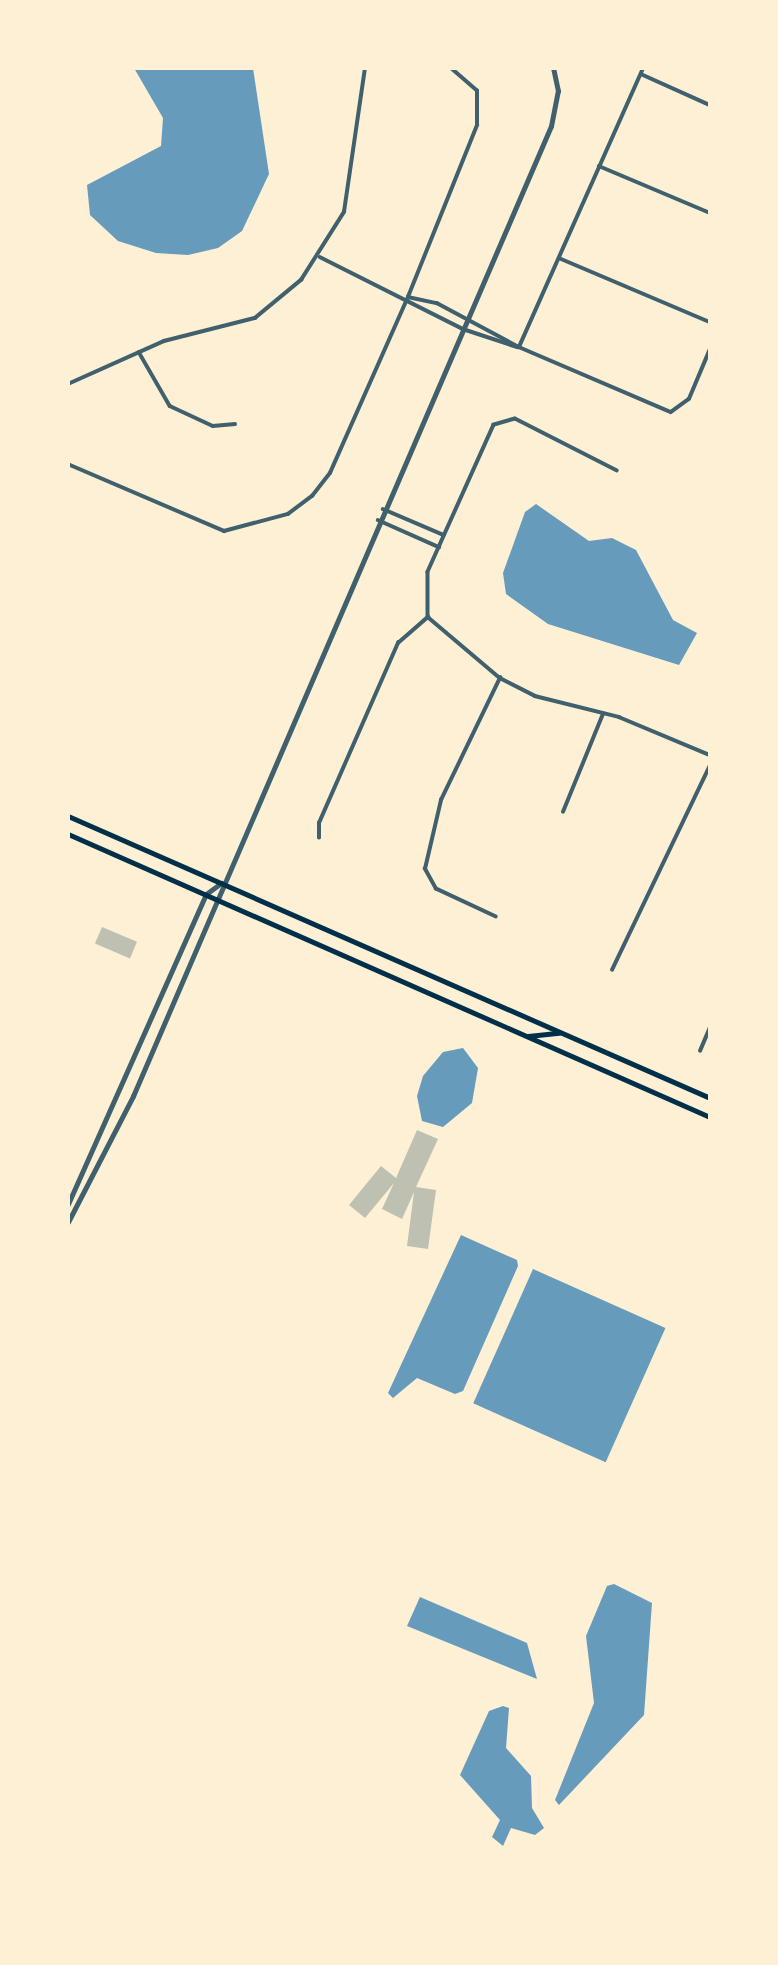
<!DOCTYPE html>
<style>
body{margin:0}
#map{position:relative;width:778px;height:1965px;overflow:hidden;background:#fdf0d5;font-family:Helvetica,sans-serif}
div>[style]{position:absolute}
.water>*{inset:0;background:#669bbc;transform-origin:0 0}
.building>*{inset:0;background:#bec0b2;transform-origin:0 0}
.minor>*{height:3.5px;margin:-1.75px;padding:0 1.75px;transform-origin:1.75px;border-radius:1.75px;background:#3f606c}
.tertiary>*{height:5px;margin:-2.5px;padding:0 2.5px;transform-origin:2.5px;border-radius:2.5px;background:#3f606c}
.secondary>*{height:5px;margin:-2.5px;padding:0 2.5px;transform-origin:2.5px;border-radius:2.5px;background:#003049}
span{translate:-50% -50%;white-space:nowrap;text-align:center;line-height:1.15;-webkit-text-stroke:5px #fdf0d5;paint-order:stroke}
.frame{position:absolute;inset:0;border:70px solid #fdf0d5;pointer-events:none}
</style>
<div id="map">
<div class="water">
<i style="clip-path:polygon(134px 68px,253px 68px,269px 174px,242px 231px,218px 248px,188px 255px,156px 253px,118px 241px,90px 215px,87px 185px,161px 146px,163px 118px)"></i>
<i style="clip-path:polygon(536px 504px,589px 541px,612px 538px,636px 550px,673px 620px,697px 633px,679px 665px,548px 624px,506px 594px,503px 573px,525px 512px)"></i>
<i style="clip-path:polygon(463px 1048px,478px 1068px,472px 1103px,443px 1127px,422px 1121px,417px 1096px,423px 1076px,443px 1052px)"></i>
<i style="clip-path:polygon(461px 1235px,517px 1260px,518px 1266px,463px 1391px,455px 1394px,417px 1378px,393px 1398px,388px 1393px)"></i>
<i style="left:533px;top:1269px;width:145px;height:147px;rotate:24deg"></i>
<i style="clip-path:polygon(614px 1584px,652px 1603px,644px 1715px,559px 1805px,555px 1800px,594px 1703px,586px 1636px,607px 1586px)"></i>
<i style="clip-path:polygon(420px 1597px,527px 1643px,537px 1679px,407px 1626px)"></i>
<i style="clip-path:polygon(503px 1706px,509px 1708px,506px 1748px,531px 1776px,532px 1808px,544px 1828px,535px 1835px,511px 1828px,503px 1846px,492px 1837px,500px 1820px,460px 1775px,489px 1711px)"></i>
</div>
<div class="building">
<i style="left:102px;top:927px;width:38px;height:18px;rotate:23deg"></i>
<i style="clip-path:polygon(417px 1130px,438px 1139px,416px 1187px,436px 1190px,428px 1249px,407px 1246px,414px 1192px,402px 1219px,382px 1209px,394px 1183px,365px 1218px,349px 1205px,381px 1166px,396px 1178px)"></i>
</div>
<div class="minor">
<i style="left:641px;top:74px;width:76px;rotate:24.2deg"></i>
<i style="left:599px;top:166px;width:121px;rotate:22.9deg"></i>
<i style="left:320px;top:257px;width:160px;rotate:26.7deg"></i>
<i style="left:463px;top:329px;width:57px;rotate:18.4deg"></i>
<i style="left:559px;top:258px;width:164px;rotate:23deg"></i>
<i style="left:408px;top:297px;width:30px;rotate:12deg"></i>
<i style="left:437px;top:303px;width:93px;rotate:28.2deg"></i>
<i style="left:519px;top:347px;width:165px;rotate:23.2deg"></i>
<i style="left:671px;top:412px;width:22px;rotate:-36deg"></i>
<i style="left:689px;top:399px;width:54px;rotate:-67.2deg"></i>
<i style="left:519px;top:347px;width:305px;rotate:-66deg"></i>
<i style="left:139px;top:352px;width:62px;rotate:60.1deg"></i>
<i style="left:170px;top:406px;width:47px;rotate:24.9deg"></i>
<i style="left:213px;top:426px;width:22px;rotate:-5deg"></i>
<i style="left:68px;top:384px;width:105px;rotate:-24.1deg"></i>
<i style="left:164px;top:341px;width:94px;rotate:-14.2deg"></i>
<i style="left:255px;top:318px;width:60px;rotate:-39.6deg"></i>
<i style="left:301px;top:280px;width:80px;rotate:-57.7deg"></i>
<i style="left:344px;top:212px;width:146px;rotate:-81.7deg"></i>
<i style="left:68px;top:464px;width:170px;rotate:23.2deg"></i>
<i style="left:224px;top:531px;width:66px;rotate:-14.9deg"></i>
<i style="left:288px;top:514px;width:30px;rotate:-37deg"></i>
<i style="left:312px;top:496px;width:29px;rotate:-52deg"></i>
<i style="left:330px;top:473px;width:193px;rotate:-66.1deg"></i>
<i style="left:408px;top:297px;width:185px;rotate:-68.1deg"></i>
<i style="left:477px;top:125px;width:34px;rotate:-90deg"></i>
<i style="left:477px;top:91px;width:35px;rotate:-139deg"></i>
<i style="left:617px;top:471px;width:114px;rotate:-153deg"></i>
<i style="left:515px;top:419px;width:22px;rotate:164deg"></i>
<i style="left:494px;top:425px;width:161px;rotate:114.2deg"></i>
<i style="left:428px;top:572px;width:45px;rotate:90deg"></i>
<i style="left:428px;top:617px;width:94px;rotate:40.3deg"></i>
<i style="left:500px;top:678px;width:39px;rotate:27deg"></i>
<i style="left:535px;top:696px;width:87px;rotate:14deg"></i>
<i style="left:619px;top:717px;width:99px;rotate:22.7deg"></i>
<i style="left:383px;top:509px;width:66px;rotate:23.1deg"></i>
<i style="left:378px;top:520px;width:67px;rotate:23.9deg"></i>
<i style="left:563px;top:812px;width:106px;rotate:-67.8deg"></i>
<i style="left:319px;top:838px;width:15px;rotate:-90deg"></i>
<i style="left:319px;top:823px;width:197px;rotate:-66.3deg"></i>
<i style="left:398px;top:643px;width:40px;rotate:-41deg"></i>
<i style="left:496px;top:917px;width:66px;rotate:-155deg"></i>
<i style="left:436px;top:889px;width:23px;rotate:-119deg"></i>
<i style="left:425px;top:869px;width:71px;rotate:-76.9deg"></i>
<i style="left:441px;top:800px;width:136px;rotate:-64.2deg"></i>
<i style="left:612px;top:970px;width:227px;rotate:-64.4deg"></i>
<i style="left:700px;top:1051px;width:25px;rotate:-67deg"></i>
</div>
<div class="tertiary">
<i style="left:68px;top:1204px;width:339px;rotate:-66deg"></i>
<i style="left:206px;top:894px;width:19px;rotate:-36deg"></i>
<i style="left:68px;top:1222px;width:142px;rotate:-62.7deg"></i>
<i style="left:133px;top:1096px;width:1056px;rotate:-66.69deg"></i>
<i style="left:551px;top:126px;width:36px;rotate:-79deg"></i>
<i style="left:558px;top:91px;width:24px;rotate:-102deg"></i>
</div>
<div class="secondary">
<i style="left:68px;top:816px;width:701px;rotate:23.71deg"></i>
<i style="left:68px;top:834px;width:702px;rotate:23.79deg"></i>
<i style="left:528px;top:1036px;width:31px;rotate:-6deg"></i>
</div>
<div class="frame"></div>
</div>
